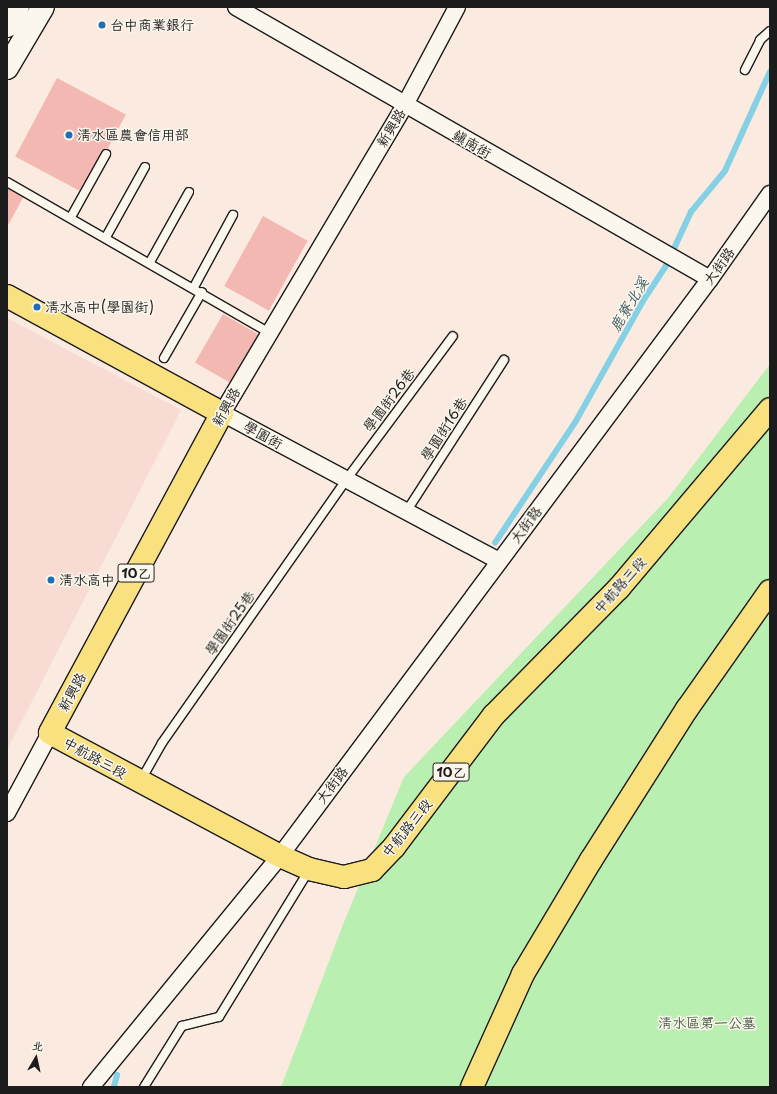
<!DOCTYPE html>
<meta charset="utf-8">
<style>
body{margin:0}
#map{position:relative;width:777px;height:1094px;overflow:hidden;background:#faeae0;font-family:"Playpen Sans","LXGW WenKai TC",sans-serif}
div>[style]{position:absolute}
.built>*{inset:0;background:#f8dbd2}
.green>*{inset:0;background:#b9efb1}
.stream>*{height:5.5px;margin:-2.75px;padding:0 2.75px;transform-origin:2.75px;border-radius:2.75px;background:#84d0e4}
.building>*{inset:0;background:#f4b8b2;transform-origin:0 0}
.roads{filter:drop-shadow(1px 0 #1c1c1c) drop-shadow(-1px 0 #1c1c1c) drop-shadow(0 1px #1c1c1c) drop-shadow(0 -1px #1c1c1c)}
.lane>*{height:8px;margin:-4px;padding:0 4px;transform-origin:4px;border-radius:4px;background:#fbf7ec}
.street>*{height:16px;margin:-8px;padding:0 8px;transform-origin:8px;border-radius:8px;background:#fbf7ec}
.secondary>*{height:22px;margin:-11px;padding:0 11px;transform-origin:11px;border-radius:11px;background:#fbf7ec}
.primary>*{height:22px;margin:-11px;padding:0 11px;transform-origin:11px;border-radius:11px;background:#fae180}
.dots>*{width:11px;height:11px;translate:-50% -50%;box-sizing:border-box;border:2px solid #fbf7ec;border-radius:50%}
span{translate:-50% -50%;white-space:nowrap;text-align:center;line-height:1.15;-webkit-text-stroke:3px #fbf7ec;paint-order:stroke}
.shield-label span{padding:1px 3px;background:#fbf7ec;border:1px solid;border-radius:3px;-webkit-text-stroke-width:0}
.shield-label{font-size:13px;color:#1c1c1c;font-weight:700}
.poi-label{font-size:14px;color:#1c1c1c}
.left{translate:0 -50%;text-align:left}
.street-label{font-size:14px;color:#1c1c1c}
.park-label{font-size:14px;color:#4b5b49}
.water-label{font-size:15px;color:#405b62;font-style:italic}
.frame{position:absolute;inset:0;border:8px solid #1c1c1c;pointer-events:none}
.north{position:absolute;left:16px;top:1038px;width:40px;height:40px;-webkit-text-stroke:3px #fbf7ec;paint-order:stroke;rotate:9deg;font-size:11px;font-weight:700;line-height:16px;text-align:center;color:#1c1c1c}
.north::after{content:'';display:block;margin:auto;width:14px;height:18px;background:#1c1c1c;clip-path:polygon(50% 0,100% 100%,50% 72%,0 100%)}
</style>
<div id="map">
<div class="built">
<i style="clip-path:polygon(7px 318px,181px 410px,7px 750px)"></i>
</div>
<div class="green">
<i style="clip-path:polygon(770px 364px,770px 1087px,281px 1087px,344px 922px,404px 777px,669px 497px)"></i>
</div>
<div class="stream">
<i style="left:495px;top:543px;width:146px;rotate:-56.4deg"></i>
<i style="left:576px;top:421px;width:137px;rotate:-60.8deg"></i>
<i style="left:643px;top:301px;width:42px;rotate:-56.7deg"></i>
<i style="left:666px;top:266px;width:60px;rotate:-65.2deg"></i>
<i style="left:691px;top:212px;width:53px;rotate:-50.3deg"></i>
<i style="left:725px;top:171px;width:109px;rotate:-65.6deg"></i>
<i style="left:114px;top:1087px;width:12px;rotate:-76deg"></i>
</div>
<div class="building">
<i style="left:57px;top:78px;width:78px;height:89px;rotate:28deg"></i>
<i style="clip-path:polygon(7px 186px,24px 196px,7px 227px)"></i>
<i style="left:263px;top:216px;width:51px;height:80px;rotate:29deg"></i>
<i style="left:223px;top:314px;width:42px;height:56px;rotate:30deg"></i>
</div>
<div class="roads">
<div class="lane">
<i style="left:745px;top:70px;width:34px;rotate:-63deg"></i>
<i style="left:760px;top:40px;width:13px;rotate:-42deg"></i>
<i style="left:7px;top:182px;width:301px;rotate:29.9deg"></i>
<i style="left:71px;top:217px;width:72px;rotate:-60.9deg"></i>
<i style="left:106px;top:237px;width:80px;rotate:-60.9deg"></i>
<i style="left:150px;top:262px;width:80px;rotate:-60.9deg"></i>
<i style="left:194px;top:287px;width:82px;rotate:-61.6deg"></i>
<i style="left:164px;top:358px;width:76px;rotate:-60.1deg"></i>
<i style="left:406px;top:512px;width:181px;rotate:-57.2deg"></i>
<i style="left:141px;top:780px;width:43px;rotate:-60.4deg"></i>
<i style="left:162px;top:743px;width:321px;rotate:-55deg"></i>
<i style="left:346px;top:480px;width:179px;rotate:-53.4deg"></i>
<i style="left:144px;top:1087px;width:72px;rotate:-58.1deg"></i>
<i style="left:182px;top:1026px;width:38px;rotate:-14deg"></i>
<i style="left:219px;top:1017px;width:172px;rotate:-58.5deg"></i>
</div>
<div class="street">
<i style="left:236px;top:7px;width:546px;rotate:29.85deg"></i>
<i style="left:457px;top:7px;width:111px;rotate:118deg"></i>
<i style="left:405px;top:105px;width:358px;rotate:120.7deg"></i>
<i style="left:222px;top:413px;width:314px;rotate:28.1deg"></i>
<i style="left:7px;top:813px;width:91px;rotate:-61.7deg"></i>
<i style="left:91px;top:1087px;width:298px;rotate:-50.7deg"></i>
<i style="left:280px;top:856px;width:720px;rotate:-53.31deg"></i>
<i style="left:710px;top:279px;width:104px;rotate:-54.8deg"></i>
</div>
<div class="secondary">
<i style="left:7px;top:26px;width:22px;rotate:-60deg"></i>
<i style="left:7px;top:68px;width:71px;rotate:-59.5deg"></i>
</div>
<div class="primary">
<i style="left:7px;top:296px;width:245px;rotate:28.6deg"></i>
<i style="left:222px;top:413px;width:363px;rotate:118.3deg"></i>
<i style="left:50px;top:733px;width:261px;rotate:28.1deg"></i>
<i style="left:280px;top:856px;width:32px;rotate:24deg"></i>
<i style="left:309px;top:869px;width:36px;rotate:13deg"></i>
<i style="left:344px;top:877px;width:29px;rotate:-14deg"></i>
<i style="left:372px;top:870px;width:32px;rotate:-46deg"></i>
<i style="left:394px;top:847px;width:166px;rotate:-52.9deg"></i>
<i style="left:494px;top:715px;width:178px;rotate:-45.5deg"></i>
<i style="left:619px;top:588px;width:234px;rotate:-49.8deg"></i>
<i style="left:472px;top:1087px;width:124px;rotate:-65.7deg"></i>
<i style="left:523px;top:974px;width:133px;rotate:-59.2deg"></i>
<i style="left:591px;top:860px;width:179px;rotate:-57.6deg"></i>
<i style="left:687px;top:709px;width:144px;rotate:-54.9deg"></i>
</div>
</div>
<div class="dots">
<i style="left:102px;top:25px;background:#1f6fb2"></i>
<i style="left:69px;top:135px;background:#1f6fb2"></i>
<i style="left:37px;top:307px;background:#1f6fb2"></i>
<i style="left:51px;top:580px;background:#1f6fb2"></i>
</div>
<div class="shield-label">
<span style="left:136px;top:573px">10乙</span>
<span style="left:451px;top:772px">10乙</span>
</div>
<div class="poi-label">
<span class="left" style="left:110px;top:25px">台中商業銀行</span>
<span class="left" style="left:77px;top:135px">清水區農會信用部</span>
<span class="left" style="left:45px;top:307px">清水高中(學園街)</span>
<span class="left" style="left:59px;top:580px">清水高中</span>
</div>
<div class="street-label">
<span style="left:391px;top:128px;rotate:-59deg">新興路</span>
<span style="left:472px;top:144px;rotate:30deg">鎮南街</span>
<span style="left:719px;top:266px;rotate:-54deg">大街路</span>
<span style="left:389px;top:400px;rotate:-53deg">學園街26巷</span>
<span style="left:226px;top:407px;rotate:-61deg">新興路</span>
<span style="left:444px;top:429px;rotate:-57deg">學園街16巷</span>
<span style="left:263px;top:435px;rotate:29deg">學園街</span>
<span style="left:526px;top:525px;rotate:-53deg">大街路</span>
<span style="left:620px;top:585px;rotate:-48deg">中航路三段</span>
<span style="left:230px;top:623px;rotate:-55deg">學園街25巷</span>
<span style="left:72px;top:692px;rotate:-62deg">新興路</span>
<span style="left:95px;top:758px;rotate:29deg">中航路三段</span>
<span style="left:332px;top:785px;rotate:-53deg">大街路</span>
<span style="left:407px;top:828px;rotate:-51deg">中航路三段</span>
</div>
<div class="park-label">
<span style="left:707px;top:1023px">清水區第一公墓</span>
</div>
<div class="water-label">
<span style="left:628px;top:304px;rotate:-59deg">鹿寮北溪</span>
</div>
<div class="frame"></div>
<div class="north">北</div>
</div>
